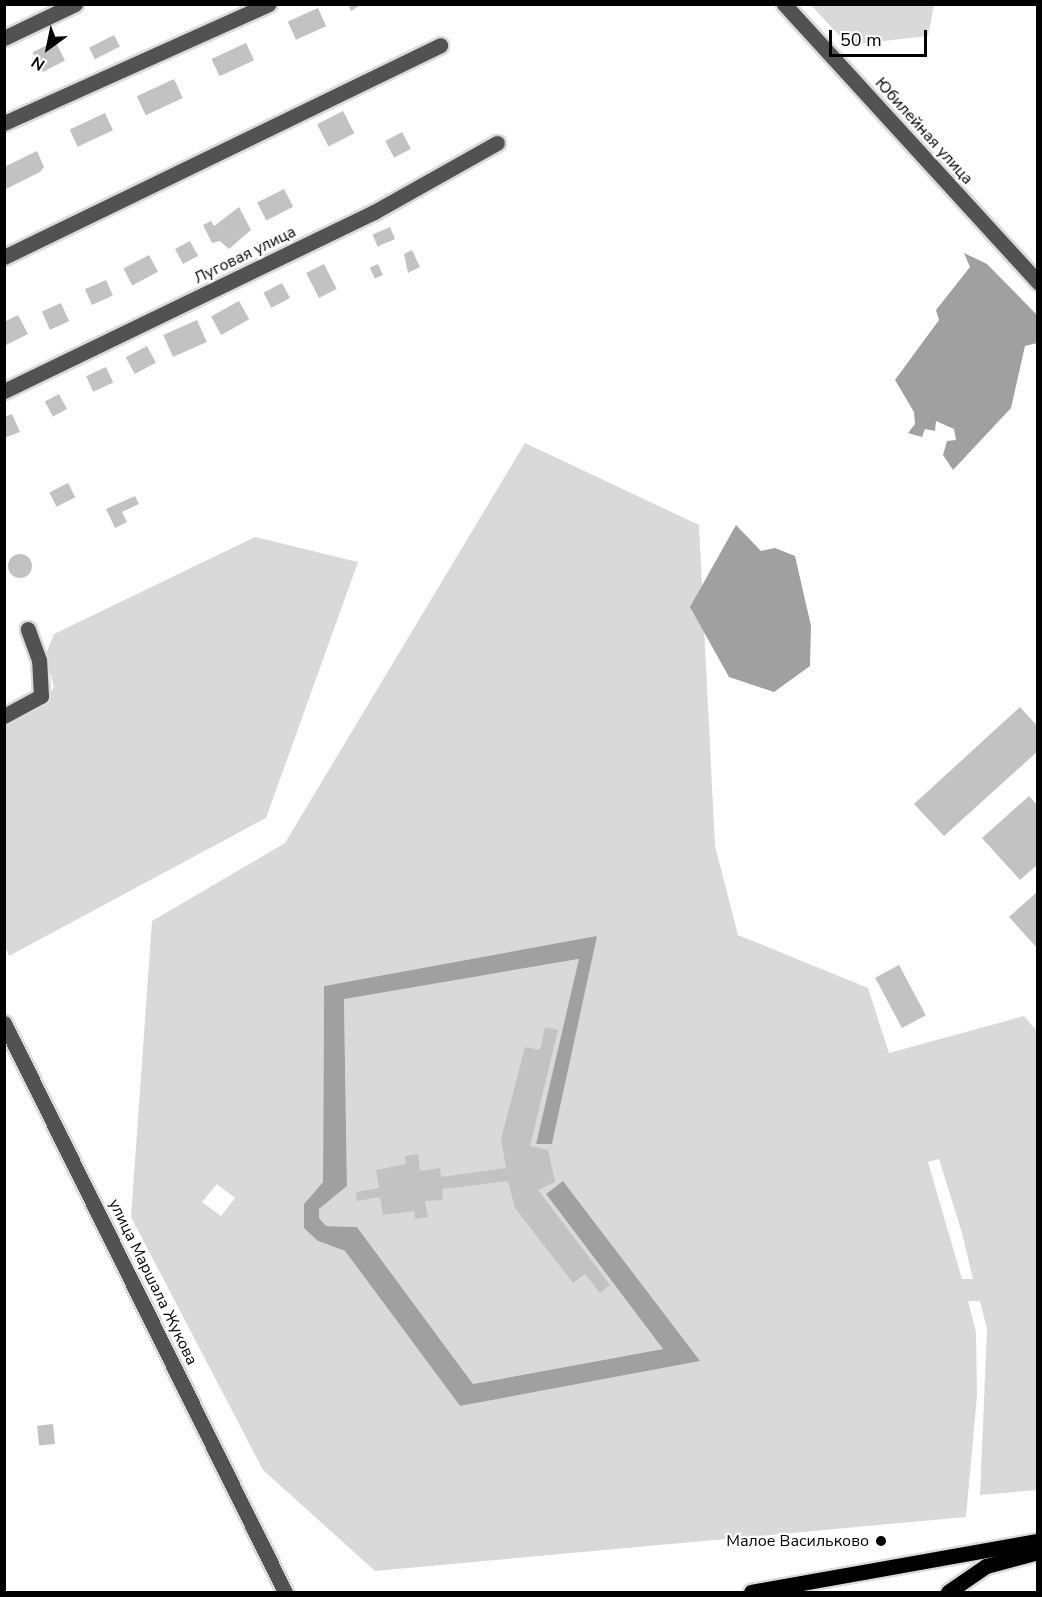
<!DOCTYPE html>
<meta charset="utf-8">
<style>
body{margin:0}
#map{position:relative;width:1042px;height:1597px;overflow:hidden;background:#fff;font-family:"Nunito Sans",sans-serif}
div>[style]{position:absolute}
.green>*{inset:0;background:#d9d9d9}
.water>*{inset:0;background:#a0a0a0}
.building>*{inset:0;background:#c2c2c2;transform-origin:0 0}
.round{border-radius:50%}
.roads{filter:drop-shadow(2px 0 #dbdbdb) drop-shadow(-2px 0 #dbdbdb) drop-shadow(0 2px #dbdbdb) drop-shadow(0 -2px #dbdbdb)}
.minor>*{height:15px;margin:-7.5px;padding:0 7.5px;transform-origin:7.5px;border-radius:7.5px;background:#525252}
.major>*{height:15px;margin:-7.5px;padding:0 7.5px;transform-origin:7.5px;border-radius:7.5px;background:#000}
.dots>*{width:16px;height:16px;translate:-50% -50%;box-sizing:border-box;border:3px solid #fff;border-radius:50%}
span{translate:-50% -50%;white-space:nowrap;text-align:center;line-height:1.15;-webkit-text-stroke:4.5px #fff;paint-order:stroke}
.street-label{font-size:16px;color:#000}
.poi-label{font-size:16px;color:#000}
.right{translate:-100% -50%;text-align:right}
.frame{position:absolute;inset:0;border:6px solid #000;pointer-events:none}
.north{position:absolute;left:18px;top:18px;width:60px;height:60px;-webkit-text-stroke:4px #fff;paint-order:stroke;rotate:213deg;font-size:16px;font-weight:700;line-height:24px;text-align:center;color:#000}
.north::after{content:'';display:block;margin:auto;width:21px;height:27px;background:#000;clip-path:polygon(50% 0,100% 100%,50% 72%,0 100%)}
.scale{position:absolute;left:829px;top:30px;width:98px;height:27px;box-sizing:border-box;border:3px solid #000;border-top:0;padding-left:8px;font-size:18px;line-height:21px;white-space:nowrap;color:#000;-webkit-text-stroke:4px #fff;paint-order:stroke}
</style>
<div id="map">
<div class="green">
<i style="clip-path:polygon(811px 5px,934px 5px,928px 36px,848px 45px)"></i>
<i style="clip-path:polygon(evenodd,525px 443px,699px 525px,715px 846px,738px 935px,868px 988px,889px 1053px,1024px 1016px,1037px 1031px,1037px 1490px,980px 1495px,987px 1329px,980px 1301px,968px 1301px,976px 1332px,977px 1396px,966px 1517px,375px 1571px,263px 1470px,131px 1217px,152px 921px,285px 843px,525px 443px,596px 937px,552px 1144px,536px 1144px,580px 959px,344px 998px,347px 1186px,319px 1209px,319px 1218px,326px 1226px,357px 1227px,473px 1384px,663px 1349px,546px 1194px,563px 1181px,699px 1361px,460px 1406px,345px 1251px,318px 1241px,304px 1204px,323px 1182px,324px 986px,596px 937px,525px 443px,939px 1159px,962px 1233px,973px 1279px,962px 1279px,928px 1162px,939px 1159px,525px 443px,217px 1184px,235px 1198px,221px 1216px,202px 1202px,217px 1184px)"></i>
<i style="clip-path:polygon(255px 537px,358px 562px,266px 818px,9px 956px,5px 946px,5px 723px,41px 705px,54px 687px,45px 656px,54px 634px)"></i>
</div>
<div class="water">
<i style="clip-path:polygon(964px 253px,987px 264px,1037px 315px,1037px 343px,1025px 346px,1011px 408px,953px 470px,943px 455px,947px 441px,956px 440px,954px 429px,936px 421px,935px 431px,925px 429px,922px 437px,908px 433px,915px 424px,914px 412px,895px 380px,939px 320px,936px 310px,970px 267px)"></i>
<i style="clip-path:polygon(736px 525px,761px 551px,775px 548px,795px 556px,811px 626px,810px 666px,774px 692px,729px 677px,690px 607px)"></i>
<i style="clip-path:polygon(597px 936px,552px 1144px,536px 1144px,579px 959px,344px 999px,347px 1186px,319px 1209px,319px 1218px,326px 1226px,357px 1227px,473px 1384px,663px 1349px,546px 1194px,563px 1181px,700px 1361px,460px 1406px,345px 1251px,318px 1241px,304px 1228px,304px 1204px,323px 1182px,324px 986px)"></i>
</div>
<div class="building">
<i style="clip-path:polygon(348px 4px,362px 4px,351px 11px)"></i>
<i style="left:318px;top:8px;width:20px;height:33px;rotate:66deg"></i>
<i style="left:114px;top:35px;width:13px;height:28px;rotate:63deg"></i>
<i style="left:55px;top:41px;width:22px;height:25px;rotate:63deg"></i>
<i style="left:246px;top:43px;width:19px;height:38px;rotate:65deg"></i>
<i style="left:174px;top:79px;width:21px;height:41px;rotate:65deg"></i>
<i style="left:343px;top:111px;width:25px;height:29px;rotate:63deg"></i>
<i style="left:105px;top:113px;width:19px;height:39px;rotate:65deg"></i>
<i style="left:402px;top:132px;width:19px;height:19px;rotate:62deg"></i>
<i style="clip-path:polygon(37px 151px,44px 167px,40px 172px,6px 189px,4px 167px)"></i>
<i style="left:284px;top:189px;width:20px;height:30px;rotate:63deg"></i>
<i style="clip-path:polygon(239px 207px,251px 230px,229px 249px,220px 241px,212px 243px,203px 225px,211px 221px,214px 226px)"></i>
<i style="left:390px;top:227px;width:13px;height:19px;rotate:67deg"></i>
<i style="left:190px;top:241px;width:17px;height:17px;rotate:62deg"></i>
<i style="clip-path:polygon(412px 250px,420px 267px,408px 273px,404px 254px)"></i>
<i style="left:149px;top:255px;width:19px;height:29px;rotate:62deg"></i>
<i style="left:324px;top:264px;width:28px;height:20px;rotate:63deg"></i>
<i style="left:378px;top:264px;width:12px;height:9px;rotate:66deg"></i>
<i style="left:106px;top:280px;width:17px;height:23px;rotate:66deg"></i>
<i style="left:282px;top:283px;width:17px;height:21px;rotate:62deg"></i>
<i style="left:239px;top:301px;width:21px;height:32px;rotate:61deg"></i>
<i style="left:61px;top:303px;width:20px;height:21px;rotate:66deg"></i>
<i style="clip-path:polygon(18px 315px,28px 334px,4px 346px,4px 322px)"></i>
<i style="left:197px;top:320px;width:24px;height:37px;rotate:66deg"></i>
<i style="left:147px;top:346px;width:19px;height:24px;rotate:62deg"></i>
<i style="left:106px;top:367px;width:17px;height:22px;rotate:65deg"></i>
<i style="left:59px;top:394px;width:17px;height:16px;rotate:62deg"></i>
<i style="clip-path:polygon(12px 414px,20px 432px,4px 438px,4px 417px)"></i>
<i style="left:68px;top:483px;width:16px;height:21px;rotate:63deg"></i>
<i style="clip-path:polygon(135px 496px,139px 504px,122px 512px,127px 522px,115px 528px,106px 509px)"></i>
<i class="round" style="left:8px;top:554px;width:24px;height:24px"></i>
<i style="clip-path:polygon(1020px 707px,1038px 727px,1038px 751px,944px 836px,914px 804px)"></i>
<i style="clip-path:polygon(1029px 796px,1038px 806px,1038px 864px,1020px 880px,982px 838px)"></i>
<i style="clip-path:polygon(1038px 891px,1038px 949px,1009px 917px)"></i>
<i style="left:899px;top:965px;width:57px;height:27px;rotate:62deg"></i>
<i style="clip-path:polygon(545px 1027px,558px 1030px,530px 1146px,548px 1150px,555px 1182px,538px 1190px,610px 1285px,600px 1293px,585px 1274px,573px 1283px,515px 1208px,508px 1181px,442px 1189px,443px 1200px,425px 1201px,428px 1217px,415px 1219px,414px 1211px,383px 1215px,380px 1197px,357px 1201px,356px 1192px,379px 1188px,376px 1170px,406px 1164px,405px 1156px,418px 1154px,420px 1171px,440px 1168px,441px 1177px,506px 1168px,501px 1139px,525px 1047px,540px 1050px)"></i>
<i style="left:53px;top:1424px;width:20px;height:16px;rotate:84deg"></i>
</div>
<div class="roads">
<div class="minor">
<i style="left:784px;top:4px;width:377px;rotate:47.6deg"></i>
<i style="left:4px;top:38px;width:79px;rotate:-25.6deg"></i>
<i style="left:4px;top:123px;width:290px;rotate:-24.2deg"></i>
<i style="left:4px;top:257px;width:485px;rotate:-25.9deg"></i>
<i style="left:4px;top:391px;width:411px;rotate:-25.8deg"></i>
<i style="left:374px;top:212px;width:141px;rotate:-29.3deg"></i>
<i style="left:4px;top:716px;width:42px;rotate:-28.4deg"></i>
<i style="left:41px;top:696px;width:36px;rotate:-93deg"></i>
<i style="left:39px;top:660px;width:33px;rotate:-110deg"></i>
<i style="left:4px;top:1023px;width:635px;rotate:63.72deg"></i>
</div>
<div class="major">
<i style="left:751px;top:1592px;width:291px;rotate:-10.1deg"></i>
<i style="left:948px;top:1592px;width:46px;rotate:-34.4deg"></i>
<i style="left:986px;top:1566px;width:54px;rotate:-15.1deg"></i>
</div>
</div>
<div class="dots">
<i style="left:881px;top:1541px;background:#000"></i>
</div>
<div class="street-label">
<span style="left:924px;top:131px;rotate:48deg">Юбилейная улица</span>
<span style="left:245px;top:255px;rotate:-26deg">Луговая улица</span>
<span style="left:153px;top:1282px;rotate:64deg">улица Маршала Жукова</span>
</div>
<div class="poi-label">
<span class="right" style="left:869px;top:1541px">Малое Васильково</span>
</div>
<div class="frame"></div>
<div class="north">N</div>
<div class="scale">50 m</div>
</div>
